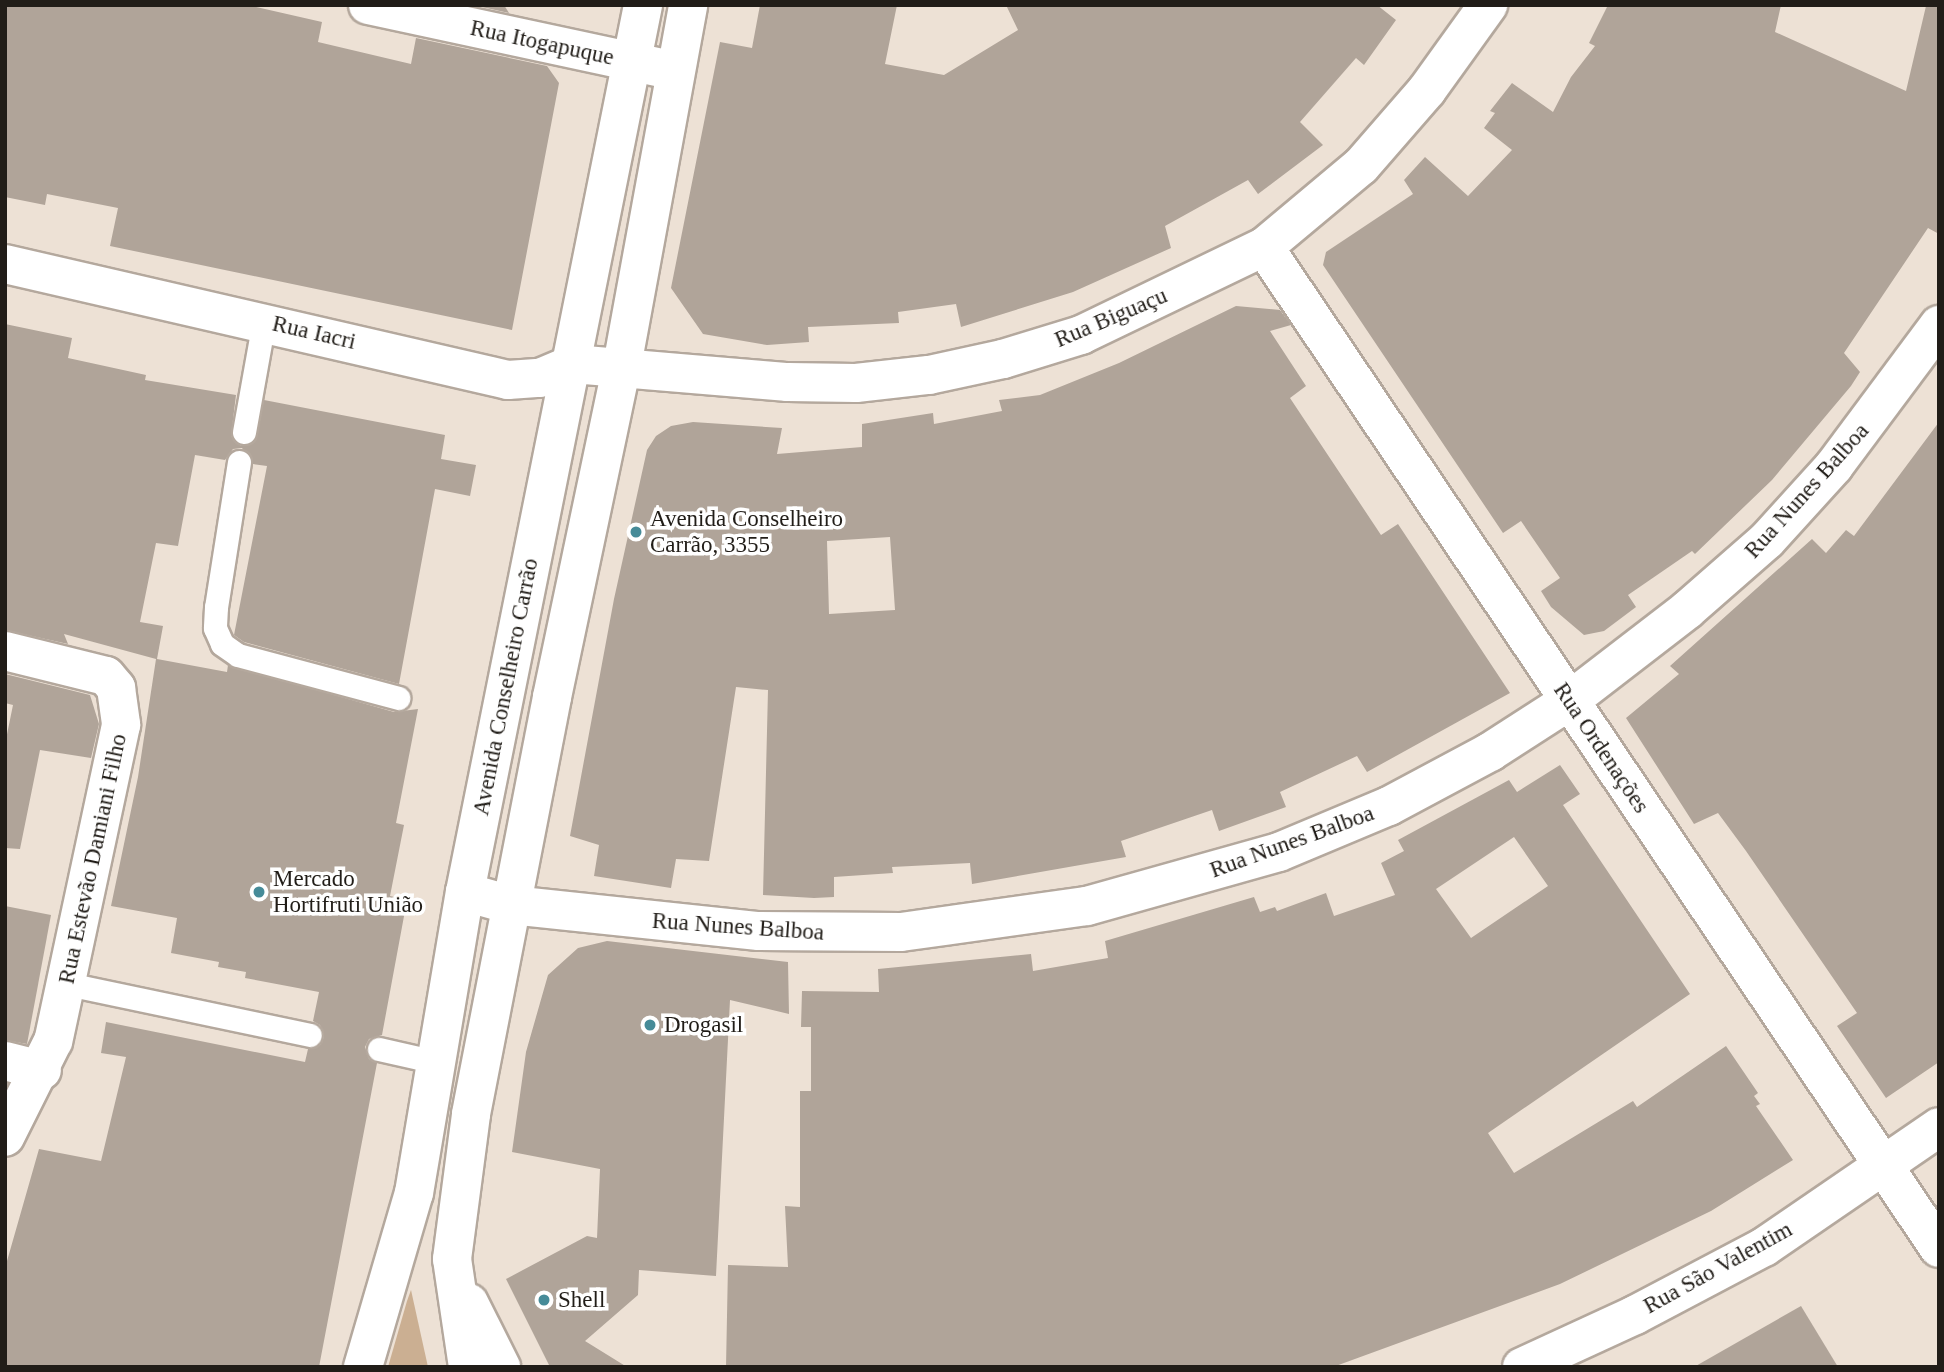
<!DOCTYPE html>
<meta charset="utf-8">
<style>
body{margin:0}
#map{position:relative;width:1944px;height:1372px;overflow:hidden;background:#ede1d5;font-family:"Times New Roman",serif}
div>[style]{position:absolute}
.green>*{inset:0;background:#cbaf92}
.building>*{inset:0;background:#b0a499}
.roads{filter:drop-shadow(2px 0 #b4a89d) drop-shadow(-2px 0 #b4a89d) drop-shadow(0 2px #b4a89d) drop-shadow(0 -2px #b4a89d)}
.lane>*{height:23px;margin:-11.5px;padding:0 11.5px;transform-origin:11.5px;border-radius:11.5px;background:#fff}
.street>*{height:38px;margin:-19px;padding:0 19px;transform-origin:19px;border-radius:19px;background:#fff}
.secondary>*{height:38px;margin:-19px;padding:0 19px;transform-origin:19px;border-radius:19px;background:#fff}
.dots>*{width:19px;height:19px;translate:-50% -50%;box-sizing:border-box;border:4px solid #fff;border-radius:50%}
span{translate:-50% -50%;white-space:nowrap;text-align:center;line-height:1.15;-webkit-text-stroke:7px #fff;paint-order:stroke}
.street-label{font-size:23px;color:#211d18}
.poi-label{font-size:23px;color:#211d18}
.left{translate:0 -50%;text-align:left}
.frame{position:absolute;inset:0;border:7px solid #211d18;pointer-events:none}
</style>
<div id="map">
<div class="green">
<i style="clip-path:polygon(411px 1290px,428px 1367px,388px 1367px,407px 1301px)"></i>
</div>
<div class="building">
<i style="clip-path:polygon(5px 5px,248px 5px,322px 22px,318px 42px,411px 64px,416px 38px,547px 66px,559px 83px,512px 330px,110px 246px,118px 208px,47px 194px,45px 205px,5px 197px)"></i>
<i style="clip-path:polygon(473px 5px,504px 5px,509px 13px)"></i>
<i style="clip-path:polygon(760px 5px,897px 5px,885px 64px,944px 75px,1018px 30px,1006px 5px,1377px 5px,1396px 20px,1364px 65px,1356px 58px,1300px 122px,1323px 145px,1258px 194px,1248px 180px,1165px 226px,1171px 248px,1073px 292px,961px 327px,956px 304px,898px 312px,899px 323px,808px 327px,809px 342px,767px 345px,703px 334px,671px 288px,720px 42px,752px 48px)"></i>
<i style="clip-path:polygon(1608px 5px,1781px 5px,1775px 32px,1906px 91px,1926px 6px,1939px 7px,1939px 234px,1928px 228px,1844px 353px,1860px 372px,1851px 386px,1772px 480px,1695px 554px,1692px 551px,1628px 595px,1636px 607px,1604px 631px,1584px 635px,1551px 607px,1541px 591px,1560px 578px,1521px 521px,1503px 533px,1323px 265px,1326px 252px,1413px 194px,1404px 180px,1425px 157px,1468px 196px,1512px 150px,1484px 128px,1495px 113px,1490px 111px,1512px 83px,1553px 112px,1571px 77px,1595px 46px,1589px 43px)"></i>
<i style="clip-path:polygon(evenodd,1236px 306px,1280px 310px,1291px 325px,1270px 331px,1306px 386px,1290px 398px,1381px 535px,1398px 524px,1510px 693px,1367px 772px,1357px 756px,1280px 792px,1286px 807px,1219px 831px,1212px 810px,1121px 841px,1126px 857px,972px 884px,970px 863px,892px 867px,893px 873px,834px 877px,834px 897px,814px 898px,763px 895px,768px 690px,736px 687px,709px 861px,676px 859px,671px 888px,594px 876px,599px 845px,570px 836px,614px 599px,647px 450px,656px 436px,671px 426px,693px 422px,782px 428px,777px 454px,862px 447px,862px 424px,933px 413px,934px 424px,1002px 411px,999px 400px,1040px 395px,1119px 363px,1236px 306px,890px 537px,895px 610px,829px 614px,827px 541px,890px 537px)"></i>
<i style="clip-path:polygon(5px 324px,72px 338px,68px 358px,146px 375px,145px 380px,236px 395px,231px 436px,241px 446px,255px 440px,264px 400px,445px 435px,441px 459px,476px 465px,470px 496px,435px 489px,399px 684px,244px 642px,234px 635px,267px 466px,253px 464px,242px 448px,233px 449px,225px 460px,195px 455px,178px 546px,156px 543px,140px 622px,163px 626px,157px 659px,227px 672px,228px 665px,394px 712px,418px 709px,396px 823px,404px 825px,390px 896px,407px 900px,382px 1035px,369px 1039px,365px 1047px,369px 1059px,377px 1063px,319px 1367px,5px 1367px,5px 1268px,39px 1149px,101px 1161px,126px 1057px,101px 1053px,106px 1022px,305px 1062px,308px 1049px,320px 1045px,324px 1037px,320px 1025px,313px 1021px,319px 992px,245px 978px,246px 972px,218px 967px,219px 962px,171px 953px,177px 918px,111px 906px,138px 777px,156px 659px,64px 634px,68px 644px,5px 630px)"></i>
<i style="clip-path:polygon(1939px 422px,1939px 1062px,1886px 1098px,1837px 1026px,1857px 1013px,1746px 851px,1718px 813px,1694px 824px,1626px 718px,1679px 674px,1670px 666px,1812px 539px,1826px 553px,1846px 530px,1854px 536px)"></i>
<i style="clip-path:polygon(5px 674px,90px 695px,99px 724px,91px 758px,40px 750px,20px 849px,5px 848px,5px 744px,13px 705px,5px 703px)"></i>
<i style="clip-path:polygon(evenodd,1560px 765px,1580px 794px,1563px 805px,1690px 994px,1488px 1133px,1514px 1173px,1633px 1101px,1637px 1107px,1726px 1046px,1758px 1093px,1754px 1096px,1760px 1104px,1756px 1106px,1793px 1160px,1711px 1211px,1560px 1284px,1333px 1367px,726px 1367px,728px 1265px,788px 1267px,785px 1206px,800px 1207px,800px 1091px,811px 1091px,811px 1027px,801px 1027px,802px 991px,879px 992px,878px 969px,1031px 954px,1033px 971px,1108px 958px,1105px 941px,1254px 897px,1260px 912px,1275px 907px,1277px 911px,1326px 893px,1334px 916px,1395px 895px,1381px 863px,1404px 851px,1398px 840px,1509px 780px,1517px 792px,1560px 765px,1514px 837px,1548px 886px,1471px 938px,1436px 889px,1514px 837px)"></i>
<i style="clip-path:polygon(5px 906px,51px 915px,27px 1044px,5px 1040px)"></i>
<i style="clip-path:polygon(607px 941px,788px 962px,789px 1014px,730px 1000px,716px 1276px,639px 1270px,638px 1295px,585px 1341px,627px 1367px,550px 1367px,506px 1279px,587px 1236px,597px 1238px,600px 1169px,512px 1152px,526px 1052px,548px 975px,578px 948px)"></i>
<i style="clip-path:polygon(1801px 1306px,1838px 1367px,1694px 1367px)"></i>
</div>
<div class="roads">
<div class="lane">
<i style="left:244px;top:432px;width:113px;rotate:-79.8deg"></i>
<i style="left:239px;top:462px;width:147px;rotate:99deg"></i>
<i style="left:216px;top:607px;width:21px;rotate:93deg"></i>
<i style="left:215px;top:628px;width:17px;rotate:66deg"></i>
<i style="left:222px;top:644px;width:19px;rotate:35deg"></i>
<i style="left:238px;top:655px;width:166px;rotate:15deg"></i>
<i style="left:68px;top:984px;width:247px;rotate:11.9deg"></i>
<i style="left:379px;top:1049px;width:58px;rotate:12.8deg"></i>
</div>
<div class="street">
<i style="left:368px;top:5px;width:314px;rotate:12.1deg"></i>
<i style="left:1264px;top:247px;width:1207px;rotate:56.01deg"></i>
<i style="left:5px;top:264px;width:516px;rotate:12.99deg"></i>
<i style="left:508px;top:380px;width:32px;rotate:-4deg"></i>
<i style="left:540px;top:378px;width:36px;rotate:-23deg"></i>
<i style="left:573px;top:364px;width:216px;rotate:4.8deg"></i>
<i style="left:788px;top:382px;width:68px;rotate:0.8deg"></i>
<i style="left:856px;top:383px;width:73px;rotate:-6.3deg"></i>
<i style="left:929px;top:375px;width:76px;rotate:-12.2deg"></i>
<i style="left:1003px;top:359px;width:82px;rotate:-17.1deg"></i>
<i style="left:1081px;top:335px;width:203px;rotate:-25.7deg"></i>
<i style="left:1264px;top:247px;width:126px;rotate:-39.9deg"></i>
<i style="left:1361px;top:166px;width:101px;rotate:-49deg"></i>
<i style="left:1427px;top:90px;width:105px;rotate:-54.3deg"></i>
<i style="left:5px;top:651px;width:104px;rotate:13.9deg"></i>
<i style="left:106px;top:676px;width:16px;rotate:50deg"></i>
<i style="left:116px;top:688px;width:37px;rotate:82deg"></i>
<i style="left:121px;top:725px;width:323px;rotate:102.1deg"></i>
<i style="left:53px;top:1041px;width:107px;rotate:116.6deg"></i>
<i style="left:465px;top:892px;width:48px;rotate:15.8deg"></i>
<i style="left:511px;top:905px;width:249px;rotate:6deg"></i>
<i style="left:759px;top:931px;width:142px;rotate:0.4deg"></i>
<i style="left:901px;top:932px;width:188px;rotate:-8deg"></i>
<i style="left:1087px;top:906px;width:199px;rotate:-15.7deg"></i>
<i style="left:1279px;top:852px;width:119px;rotate:-22.7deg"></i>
<i style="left:1389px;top:806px;width:115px;rotate:-28.1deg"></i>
<i style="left:1490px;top:752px;width:94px;rotate:-32.8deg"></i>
<i style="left:1569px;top:701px;width:149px;rotate:-37.6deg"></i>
<i style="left:1687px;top:610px;width:106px;rotate:-41.2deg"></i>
<i style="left:1767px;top:540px;width:100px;rotate:-47.8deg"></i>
<i style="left:1834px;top:466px;width:176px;rotate:-53.3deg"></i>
<i style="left:5px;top:1061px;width:38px;rotate:14deg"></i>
<i style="left:1522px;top:1367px;width:124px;rotate:-24.7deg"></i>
<i style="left:1635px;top:1315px;width:146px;rotate:-27.8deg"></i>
<i style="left:1764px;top:1247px;width:212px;rotate:-34.4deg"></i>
</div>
<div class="secondary">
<i style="left:469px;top:1303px;width:72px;rotate:63.4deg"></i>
<i style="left:363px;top:1367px;width:181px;rotate:-73.7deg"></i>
<i style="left:414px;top:1193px;width:305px;rotate:-80.4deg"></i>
<i style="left:465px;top:892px;width:905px;rotate:-78.65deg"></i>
<i style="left:468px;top:1367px;width:109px;rotate:-98.4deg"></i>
<i style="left:452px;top:1259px;width:146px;rotate:-82.5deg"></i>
<i style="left:471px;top:1114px;width:425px;rotate:-79deg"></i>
<i style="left:552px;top:697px;width:338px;rotate:-78.1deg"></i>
<i style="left:622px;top:366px;width:367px;rotate:-79.6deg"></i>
</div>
</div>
<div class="dots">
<i style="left:636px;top:532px;background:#468b98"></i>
<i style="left:259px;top:892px;background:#468b98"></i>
<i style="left:650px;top:1025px;background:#468b98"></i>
<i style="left:544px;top:1300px;background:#468b98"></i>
</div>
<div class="street-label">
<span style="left:542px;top:43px;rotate:12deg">Rua Itogapuque</span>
<span style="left:1111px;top:318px;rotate:-23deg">Rua Biguaçu</span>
<span style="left:314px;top:333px;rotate:13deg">Rua Iacri</span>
<span style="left:1807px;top:491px;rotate:-48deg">Rua Nunes Balboa</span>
<span style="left:506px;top:687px;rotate:-79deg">Avenida Conselheiro Carrão</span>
<span style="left:1601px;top:748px;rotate:56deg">Rua Ordenações</span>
<span style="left:1292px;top:842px;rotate:-20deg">Rua Nunes Balboa</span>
<span style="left:93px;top:859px;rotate:-78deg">Rua Estevão Damiani Filho</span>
<span style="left:738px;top:927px;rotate:4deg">Rua Nunes Balboa</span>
<span style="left:1718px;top:1268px;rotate:-29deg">Rua São Valentim</span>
</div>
<div class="poi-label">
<span class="left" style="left:650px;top:532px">Avenida Conselheiro<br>Carrão, 3355</span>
<span class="left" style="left:273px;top:892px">Mercado<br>Hortifruti União</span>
<span class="left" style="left:664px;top:1025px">Drogasil</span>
<span class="left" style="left:558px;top:1300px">Shell</span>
</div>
<div class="frame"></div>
</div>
